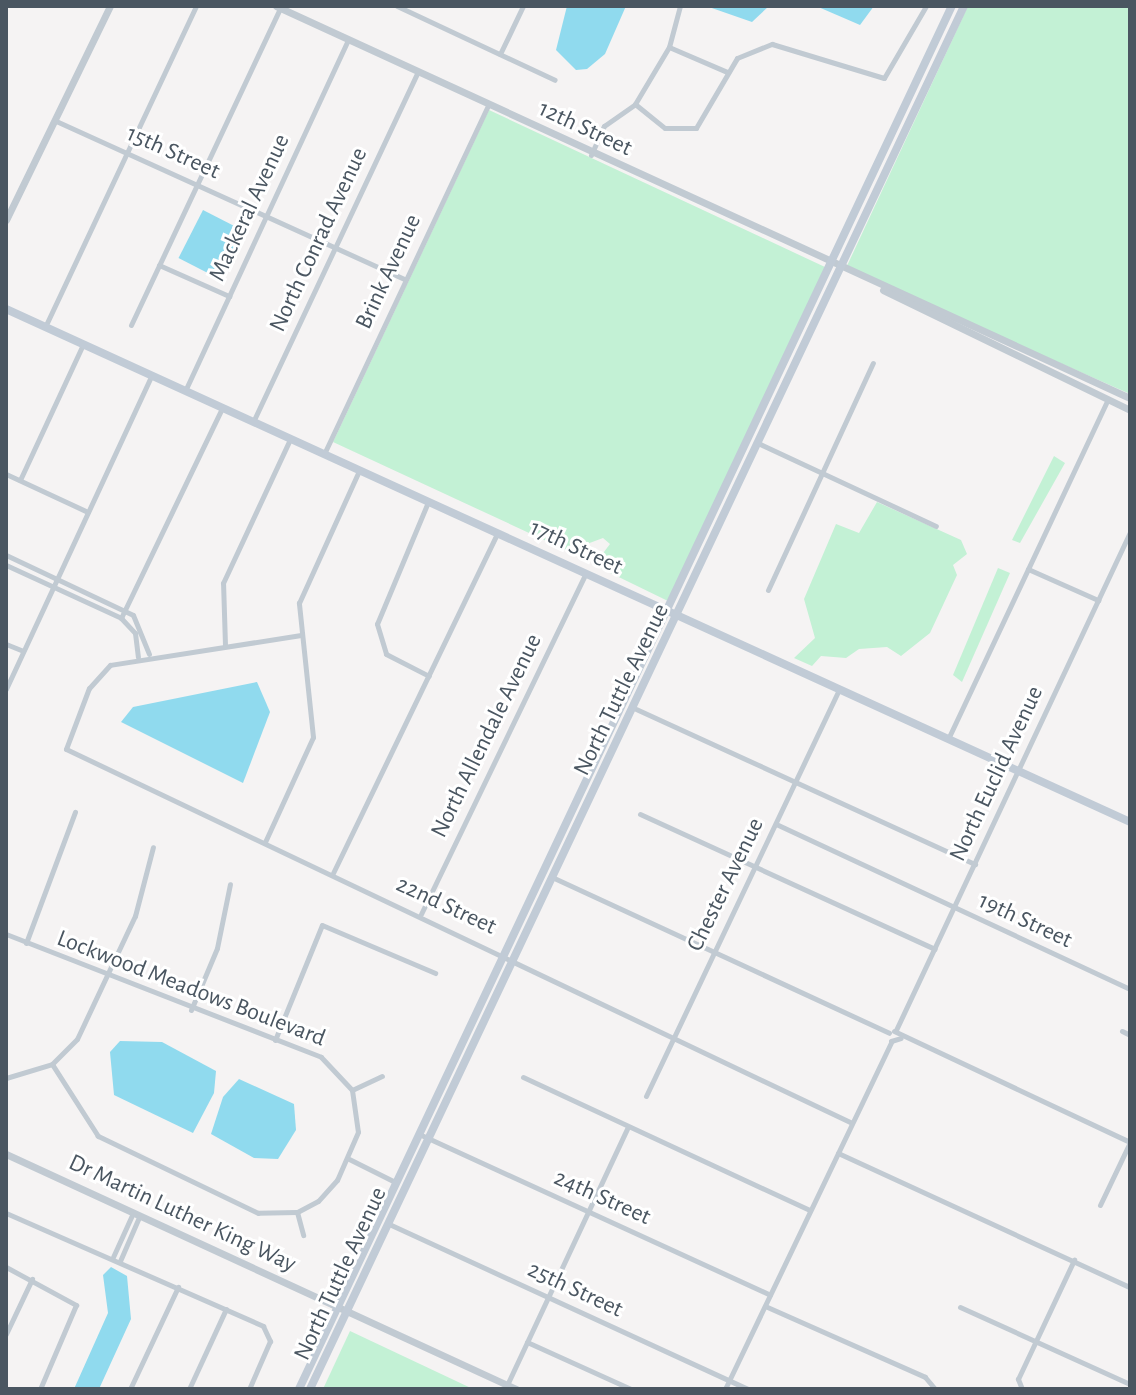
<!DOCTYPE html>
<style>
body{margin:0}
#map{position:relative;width:1136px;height:1395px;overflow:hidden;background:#f5f3f3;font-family:"Alegreya Sans",sans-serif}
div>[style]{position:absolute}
.green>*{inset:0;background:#c3f1d5}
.water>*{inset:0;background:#90daee;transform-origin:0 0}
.minor>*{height:5px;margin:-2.5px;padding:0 2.5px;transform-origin:2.5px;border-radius:2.5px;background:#c1cad2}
.tertiary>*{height:7px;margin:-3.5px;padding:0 3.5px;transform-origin:3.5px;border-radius:3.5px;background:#c1cad2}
.secondary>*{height:8px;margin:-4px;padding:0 4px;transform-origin:4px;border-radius:4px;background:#c1cbd6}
span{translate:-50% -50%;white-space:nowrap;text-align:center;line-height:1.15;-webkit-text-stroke:6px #fff;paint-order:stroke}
.street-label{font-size:24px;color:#4a5661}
.frame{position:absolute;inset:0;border:8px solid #4a5661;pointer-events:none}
</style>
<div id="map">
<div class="green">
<i style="clip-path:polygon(968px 6px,1130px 6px,1130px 394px,846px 268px)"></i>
<i style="clip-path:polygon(489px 110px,825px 267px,670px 602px,594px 565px,610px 544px,603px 538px,568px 551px,333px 442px)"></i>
<i style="clip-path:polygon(1054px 456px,1065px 463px,1020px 543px,1012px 540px)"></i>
<i style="clip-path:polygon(877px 502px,961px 540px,967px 554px,953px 565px,957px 575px,930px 633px,901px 656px,887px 647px,859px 649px,846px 658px,821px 656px,812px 666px,794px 658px,815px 638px,804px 599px,836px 524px,859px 533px)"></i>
<i style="clip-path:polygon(998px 568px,1010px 573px,962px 682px,953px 675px)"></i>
<i style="clip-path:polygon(350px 1331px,473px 1389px,323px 1389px)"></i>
</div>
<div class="water">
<i style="clip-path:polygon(567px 6px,626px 6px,605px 54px,587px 69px,576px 70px,556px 50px)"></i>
<i style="clip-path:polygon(706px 6px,769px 6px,752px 22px)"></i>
<i style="clip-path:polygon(816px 6px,874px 6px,860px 25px)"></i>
<i style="left:203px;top:210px;width:46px;height:54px;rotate:27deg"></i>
<i style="clip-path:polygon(257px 682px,270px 712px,243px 783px,121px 722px,133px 707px)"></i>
<i style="clip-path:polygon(120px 1041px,162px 1042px,216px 1071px,214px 1093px,193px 1133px,114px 1095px,110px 1052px)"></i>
<i style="clip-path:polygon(239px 1079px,294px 1104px,296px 1130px,278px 1159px,254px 1158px,211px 1134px,223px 1097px)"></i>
<i style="clip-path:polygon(111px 1267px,127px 1276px,131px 1319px,99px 1389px,74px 1389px,108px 1313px,103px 1275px)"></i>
</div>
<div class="minor">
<i style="left:397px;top:6px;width:174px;rotate:25.1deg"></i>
<i style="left:669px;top:47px;width:63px;rotate:23.3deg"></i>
<i style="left:500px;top:54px;width:53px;rotate:-64.4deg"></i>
<i style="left:635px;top:104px;width:38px;rotate:39deg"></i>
<i style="left:665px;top:128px;width:31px"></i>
<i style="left:696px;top:128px;width:81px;rotate:-59.6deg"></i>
<i style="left:737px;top:58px;width:38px;rotate:-22deg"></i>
<i style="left:772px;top:44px;width:117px;rotate:16.9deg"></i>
<i style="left:884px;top:78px;width:83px;rotate:-59.7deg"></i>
<i style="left:56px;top:121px;width:383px;rotate:24.4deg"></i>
<i style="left:591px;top:155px;width:32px;rotate:-66deg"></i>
<i style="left:604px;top:126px;width:38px;rotate:-35deg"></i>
<i style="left:635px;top:104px;width:66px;rotate:-59.2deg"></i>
<i style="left:669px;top:47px;width:42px;rotate:-75deg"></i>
<i style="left:159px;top:265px;width:77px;rotate:23.9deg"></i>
<i style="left:131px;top:325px;width:350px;rotate:-64.8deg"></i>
<i style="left:45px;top:327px;width:355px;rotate:-64.8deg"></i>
<i style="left:185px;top:391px;width:387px;rotate:-65.1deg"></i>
<i style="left:253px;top:422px;width:387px;rotate:-64.8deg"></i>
<i style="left:760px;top:444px;width:194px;rotate:25deg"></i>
<i style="left:324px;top:454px;width:386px;rotate:-64.8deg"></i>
<i style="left:6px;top:474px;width:90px;rotate:24.9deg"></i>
<i style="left:20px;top:480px;width:150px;rotate:-65.1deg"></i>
<i style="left:428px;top:502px;width:132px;rotate:112.7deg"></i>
<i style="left:377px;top:624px;width:31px;rotate:73deg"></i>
<i style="left:386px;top:654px;width:48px;rotate:27.1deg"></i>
<i style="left:6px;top:555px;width:140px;rotate:25.3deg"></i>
<i style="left:133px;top:615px;width:42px;rotate:67.7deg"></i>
<i style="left:6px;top:565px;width:127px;rotate:24.7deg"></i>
<i style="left:121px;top:618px;width:21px;rotate:47deg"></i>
<i style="left:135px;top:633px;width:24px;rotate:83deg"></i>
<i style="left:1028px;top:569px;width:77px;rotate:23.9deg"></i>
<i style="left:768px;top:590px;width:250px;rotate:-65.2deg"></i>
<i style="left:121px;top:618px;width:233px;rotate:-64.3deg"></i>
<i style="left:301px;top:635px;width:193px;rotate:171.1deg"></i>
<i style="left:110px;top:665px;width:31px;rotate:132deg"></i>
<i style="left:89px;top:688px;width:65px;rotate:110.7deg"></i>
<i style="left:66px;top:749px;width:870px;rotate:25.45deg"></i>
<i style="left:6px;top:644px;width:18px;rotate:22deg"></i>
<i style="left:225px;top:645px;width:62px;rotate:-91.8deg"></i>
<i style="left:223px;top:583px;width:159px;rotate:-65deg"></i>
<i style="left:6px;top:689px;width:345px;rotate:-65.1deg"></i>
<i style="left:636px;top:709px;width:373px;rotate:24.6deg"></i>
<i style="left:948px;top:739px;width:376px;rotate:-64.8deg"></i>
<i style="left:640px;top:814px;width:324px;rotate:24.6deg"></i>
<i style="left:776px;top:824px;width:391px;rotate:25deg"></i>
<i style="left:265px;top:842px;width:115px;rotate:-65.4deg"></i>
<i style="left:313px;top:737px;width:135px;rotate:-96deg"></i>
<i style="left:299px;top:603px;width:145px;rotate:-65.6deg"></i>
<i style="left:333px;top:873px;width:377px;rotate:-64.2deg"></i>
<i style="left:554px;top:878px;width:369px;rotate:24.8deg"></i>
<i style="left:421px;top:914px;width:377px;rotate:-64.2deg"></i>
<i style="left:6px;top:934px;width:338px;rotate:21.3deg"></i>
<i style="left:321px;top:1057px;width:45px;rotate:46.8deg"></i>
<i style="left:352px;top:1090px;width:42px;rotate:81.9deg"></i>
<i style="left:358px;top:1132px;width:52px;rotate:113.6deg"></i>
<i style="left:337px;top:1180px;width:28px;rotate:132deg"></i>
<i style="left:318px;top:1201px;width:24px;rotate:152deg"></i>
<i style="left:297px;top:1212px;width:39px;rotate:179deg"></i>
<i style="left:258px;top:1213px;width:178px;rotate:-154.3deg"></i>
<i style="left:98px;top:1136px;width:85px;rotate:-122.6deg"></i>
<i style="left:26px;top:943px;width:140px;rotate:-69.5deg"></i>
<i style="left:191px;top:1010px;width:67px;rotate:-67.2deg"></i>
<i style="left:217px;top:948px;width:65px;rotate:-78.5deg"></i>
<i style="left:896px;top:1030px;width:550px;rotate:-64.83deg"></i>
<i style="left:894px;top:1031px;width:261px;rotate:25.2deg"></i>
<i style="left:1122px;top:1031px;width:9px;rotate:27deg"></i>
<i style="left:275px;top:1040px;width:124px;rotate:-67.8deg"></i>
<i style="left:322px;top:925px;width:123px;rotate:23deg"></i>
<i style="left:891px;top:1041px;width:10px;rotate:-17deg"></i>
<i style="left:523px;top:1077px;width:316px;rotate:24.9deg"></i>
<i style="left:6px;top:1078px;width:48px;rotate:-16.9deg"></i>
<i style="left:52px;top:1064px;width:35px;rotate:-45deg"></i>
<i style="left:77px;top:1039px;width:136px;rotate:-64.8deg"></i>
<i style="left:135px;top:916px;width:71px;rotate:-75.4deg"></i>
<i style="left:352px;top:1090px;width:33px;rotate:-25deg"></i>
<i style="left:646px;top:1096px;width:450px;rotate:-64.6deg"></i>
<i style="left:419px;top:1134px;width:386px;rotate:24.6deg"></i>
<i style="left:838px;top:1153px;width:321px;rotate:24.7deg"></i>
<i style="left:349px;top:1159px;width:51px;rotate:26.6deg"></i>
<i style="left:1100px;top:1205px;width:70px;rotate:-64.5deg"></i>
<i style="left:297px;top:1212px;width:24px;rotate:75deg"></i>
<i style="left:6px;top:1213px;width:281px;rotate:23.7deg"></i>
<i style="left:263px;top:1326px;width:17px;rotate:65deg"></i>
<i style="left:270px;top:1341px;width:52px;rotate:113.6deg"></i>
<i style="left:389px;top:1224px;width:394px;rotate:24.7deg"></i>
<i style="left:113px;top:1257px;width:48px;rotate:-65.6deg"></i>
<i style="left:120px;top:1261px;width:48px;rotate:-66.6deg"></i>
<i style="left:6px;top:1267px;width:80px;rotate:28.5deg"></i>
<i style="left:76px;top:1305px;width:91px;rotate:113.2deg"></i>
<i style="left:765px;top:1306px;width:175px;rotate:23.9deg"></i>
<i style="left:925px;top:1377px;width:16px;rotate:50deg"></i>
<i style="left:960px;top:1307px;width:187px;rotate:24.4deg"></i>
<i style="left:6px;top:1334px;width:61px;rotate:-64.7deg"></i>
<i style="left:527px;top:1342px;width:114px;rotate:24.3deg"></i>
<i style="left:507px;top:1385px;width:285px;rotate:-64.9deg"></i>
<i style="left:130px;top:1389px;width:113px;rotate:-64.8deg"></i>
<i style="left:189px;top:1389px;width:88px;rotate:-65.2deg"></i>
<i style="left:725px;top:1389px;width:385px;rotate:-64.4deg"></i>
<i style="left:1022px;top:1389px;width:11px;rotate:-112deg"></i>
<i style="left:1018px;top:1379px;width:132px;rotate:-64.8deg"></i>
</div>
<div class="tertiary">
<i style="left:276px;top:6px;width:940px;rotate:24.66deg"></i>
<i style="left:6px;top:220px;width:238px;rotate:-64.1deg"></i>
<i style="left:883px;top:290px;width:275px;rotate:25.9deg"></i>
<i style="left:6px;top:1154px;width:562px;rotate:24.74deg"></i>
</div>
<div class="secondary">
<i style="left:6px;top:309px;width:1236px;rotate:24.53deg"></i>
<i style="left:299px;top:1389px;width:1529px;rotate:-64.73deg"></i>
<i style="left:310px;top:1389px;width:1530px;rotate:-64.69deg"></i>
</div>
<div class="street-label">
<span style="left:585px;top:129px;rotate:25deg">12th Street</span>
<span style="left:173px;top:153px;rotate:24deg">15th Street</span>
<span style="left:250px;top:208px;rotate:-65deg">Mackeral Avenue</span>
<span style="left:319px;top:240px;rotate:-65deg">North Conrad Avenue</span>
<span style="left:389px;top:272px;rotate:-65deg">Brink Avenue</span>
<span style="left:576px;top:548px;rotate:25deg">17th Street</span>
<span style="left:622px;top:690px;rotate:-64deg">North Tuttle Avenue</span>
<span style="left:487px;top:736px;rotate:-64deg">North Allendale Avenue</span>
<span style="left:997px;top:774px;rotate:-65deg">North Euclid Avenue</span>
<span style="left:726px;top:885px;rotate:-64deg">Chester Avenue</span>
<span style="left:446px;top:906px;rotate:25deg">22nd Street</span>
<span style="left:1025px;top:921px;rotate:25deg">19th Street</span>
<span style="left:191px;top:989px;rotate:21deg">Lockwood Meadows Boulevard</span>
<span style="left:602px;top:1198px;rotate:24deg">24th Street</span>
<span style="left:182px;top:1214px;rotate:25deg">Dr Martin Luther King Way</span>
<span style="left:341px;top:1274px;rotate:-65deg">North Tuttle Avenue</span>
<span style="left:575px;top:1290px;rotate:25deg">25th Street</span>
</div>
<div class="frame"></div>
</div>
